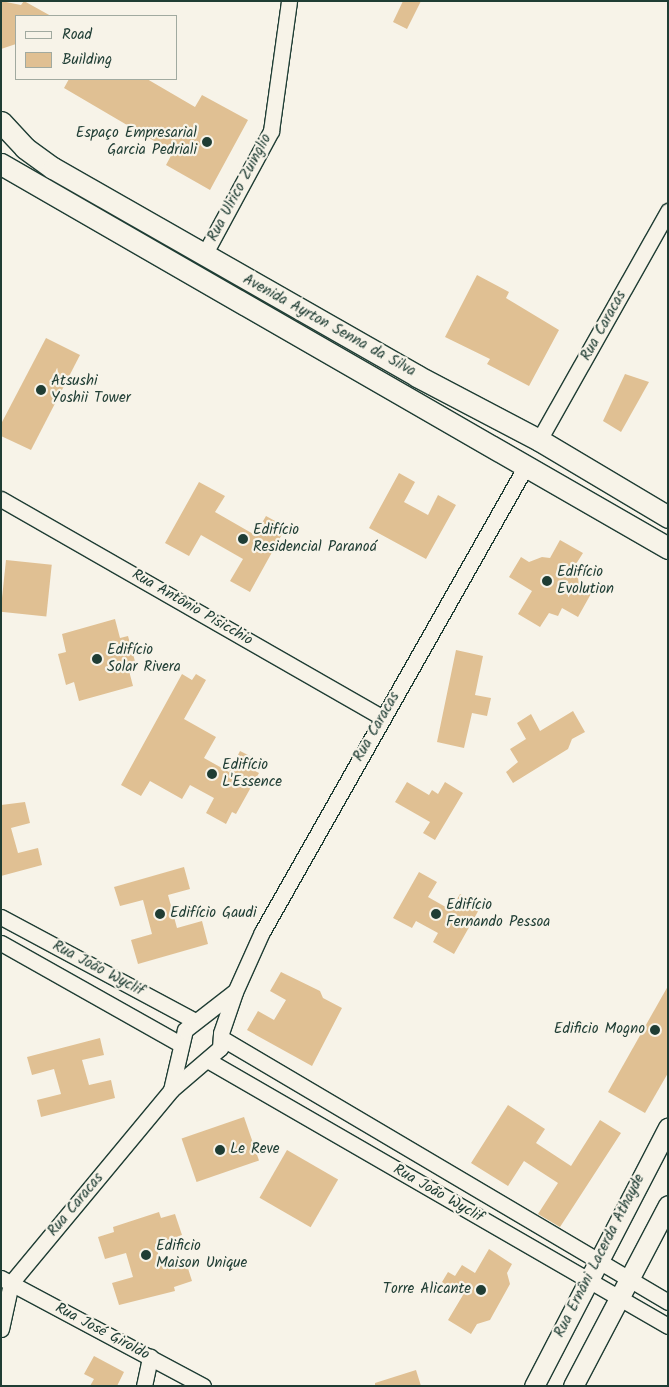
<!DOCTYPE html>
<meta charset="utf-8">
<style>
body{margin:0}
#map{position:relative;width:669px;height:1387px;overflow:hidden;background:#f7f3e8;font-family:Kalam,sans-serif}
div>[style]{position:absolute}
.building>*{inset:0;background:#e0c093;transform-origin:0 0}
.roads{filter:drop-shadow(1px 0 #1f3d34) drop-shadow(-1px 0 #1f3d34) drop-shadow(0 1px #1f3d34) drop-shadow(0 -1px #1f3d34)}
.minor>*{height:15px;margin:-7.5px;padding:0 7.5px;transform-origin:7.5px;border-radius:7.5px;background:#f7f3e8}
.tertiary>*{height:19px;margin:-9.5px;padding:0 9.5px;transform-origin:9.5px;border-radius:9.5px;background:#f7f3e8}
.secondary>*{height:21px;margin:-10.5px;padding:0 10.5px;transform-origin:10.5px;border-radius:10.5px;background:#f7f3e8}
.dots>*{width:14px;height:14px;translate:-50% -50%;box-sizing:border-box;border:2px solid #f7f3e8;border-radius:50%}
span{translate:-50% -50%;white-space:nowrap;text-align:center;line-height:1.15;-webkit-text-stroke:4.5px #f7f3e8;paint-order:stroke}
.poi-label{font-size:15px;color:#1f3d34}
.right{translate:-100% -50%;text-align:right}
.left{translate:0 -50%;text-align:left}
.street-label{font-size:15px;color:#1f3d34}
.frame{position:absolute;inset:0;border:2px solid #1f3d34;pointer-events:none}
.legend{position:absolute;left:15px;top:15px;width:162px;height:65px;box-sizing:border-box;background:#f7f3e8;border:1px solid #a1aaa0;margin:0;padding:6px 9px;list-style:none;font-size:15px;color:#1f3d34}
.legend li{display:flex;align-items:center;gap:10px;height:25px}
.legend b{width:25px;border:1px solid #a1aaa0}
</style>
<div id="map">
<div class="building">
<i style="clip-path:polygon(1px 1px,21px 5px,24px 1px,51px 16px,16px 16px,16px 44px,1px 49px)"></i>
<i style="clip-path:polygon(403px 1px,421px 1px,407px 29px,393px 22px)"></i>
<i style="clip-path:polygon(69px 79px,147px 79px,195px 107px,202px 95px,248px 120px,210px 190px,166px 165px,173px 152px,64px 88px)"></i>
<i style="clip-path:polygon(477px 275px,509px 292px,506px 298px,559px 330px,529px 386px,487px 364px,490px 359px,445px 337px)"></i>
<i style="clip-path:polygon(46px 338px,80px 355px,31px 450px,1px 436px,1px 424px)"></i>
<i style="clip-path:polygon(625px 374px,649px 382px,621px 432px,603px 421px)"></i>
<i style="clip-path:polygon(399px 473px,415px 482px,404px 502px,428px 515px,438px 495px,456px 505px,426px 559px,369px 528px)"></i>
<i style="clip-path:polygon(199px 482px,225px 496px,215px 512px,255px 535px,266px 516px,286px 527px,250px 592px,230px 581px,243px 559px,201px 535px,189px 556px,165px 543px)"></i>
<i style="clip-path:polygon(560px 540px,583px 553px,576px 564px,579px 585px,592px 592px,578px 617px,562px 608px,558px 616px,549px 613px,540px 627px,518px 614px,532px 591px,509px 577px,521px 557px,529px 562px,542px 557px,550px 558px)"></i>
<i style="left:6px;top:560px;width:46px;height:52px;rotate:6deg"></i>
<i style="clip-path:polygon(115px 619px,120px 638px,128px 636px,136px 665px,128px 667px,133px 686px,79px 701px,74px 682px,66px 685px,58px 654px,66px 652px,62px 634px)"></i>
<i style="clip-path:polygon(456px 650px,483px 656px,475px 695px,491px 698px,487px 716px,472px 713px,464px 748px,437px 742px)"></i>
<i style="clip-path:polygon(182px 674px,192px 680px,196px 674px,206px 680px,184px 719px,216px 737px,204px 758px,229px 772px,240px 751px,260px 761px,255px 771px,259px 773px,236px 814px,232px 812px,226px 824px,206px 813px,214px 798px,190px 785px,182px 799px,150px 781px,141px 796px,121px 785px)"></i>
<i style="clip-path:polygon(573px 711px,585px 732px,572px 739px,568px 749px,513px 783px,506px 772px,518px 762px,510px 749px,526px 739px,517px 723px,531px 714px,540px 731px)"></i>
<i style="clip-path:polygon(407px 782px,429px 795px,432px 790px,438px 794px,445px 782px,463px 793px,435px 840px,423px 833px,430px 822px,395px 802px)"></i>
<i style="clip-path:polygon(25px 802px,30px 823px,11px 828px,18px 853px,38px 848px,42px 865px,1px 876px,1px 805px)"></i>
<i style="clip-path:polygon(184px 867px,190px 889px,168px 895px,177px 928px,202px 921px,208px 944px,138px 964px,131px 940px,152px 934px,143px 900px,120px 906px,114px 887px)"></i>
<i style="clip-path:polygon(419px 872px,437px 882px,428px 897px,451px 910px,460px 894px,481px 906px,454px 954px,433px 942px,438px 933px,416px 921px,412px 928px,393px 918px)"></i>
<i style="clip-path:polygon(281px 972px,320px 991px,323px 998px,342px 1008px,312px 1066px,247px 1030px,258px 1011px,274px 1020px,286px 1000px,270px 991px)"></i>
<i style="clip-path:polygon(668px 986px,668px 1073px,645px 1113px,608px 1092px)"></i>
<i style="clip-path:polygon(100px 1038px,104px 1055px,82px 1060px,89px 1085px,111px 1080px,115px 1098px,41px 1117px,37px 1100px,61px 1094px,54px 1069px,32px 1075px,27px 1057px)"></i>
<i style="clip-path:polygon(508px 1105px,545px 1129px,536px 1143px,571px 1166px,600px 1120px,621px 1133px,560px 1227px,538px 1214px,558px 1183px,524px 1161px,508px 1186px,471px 1163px)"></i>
<i style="left:244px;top:1117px;width:46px;height:66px;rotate:71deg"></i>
<i style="left:287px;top:1150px;width:59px;height:55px;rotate:30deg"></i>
<i style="clip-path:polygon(159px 1212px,161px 1218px,175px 1214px,182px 1235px,155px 1244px,163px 1269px,186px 1262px,192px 1281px,174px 1287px,175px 1291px,119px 1305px,112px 1283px,133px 1277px,126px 1253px,105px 1259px,98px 1237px,114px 1232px,113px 1227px)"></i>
<i style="clip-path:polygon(489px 1249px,512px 1264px,507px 1273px,510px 1284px,490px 1320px,477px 1324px,471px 1334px,448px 1320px,463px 1295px,442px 1282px,448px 1272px,455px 1276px,462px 1265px,475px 1273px)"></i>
<i style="clip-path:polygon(94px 1356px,124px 1372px,117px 1386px,90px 1386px,94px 1379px,84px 1374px)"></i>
<i style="clip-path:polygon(416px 1370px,421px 1386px,375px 1386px,375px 1383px)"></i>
</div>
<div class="roads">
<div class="minor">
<i style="left:204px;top:255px;width:141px;rotate:-61.6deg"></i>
<i style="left:271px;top:131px;width:131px;rotate:-82.1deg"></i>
<i style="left:539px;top:440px;width:263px;rotate:-60.6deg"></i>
<i style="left:1px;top:499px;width:440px;rotate:29.8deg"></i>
<i style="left:1px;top:917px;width:220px;rotate:28.2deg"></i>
<i style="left:1px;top:943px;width:206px;rotate:29.4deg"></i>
<i style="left:223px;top:1039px;width:517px;rotate:30.58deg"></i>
<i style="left:209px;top:1061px;width:530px;rotate:30deg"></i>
<i style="left:171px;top:1090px;width:62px;rotate:-76.9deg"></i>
<i style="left:185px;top:1030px;width:62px;rotate:-37.8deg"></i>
<i style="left:1px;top:1278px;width:229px;rotate:28.1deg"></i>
<i style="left:1px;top:1329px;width:47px;rotate:-77.7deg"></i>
<i style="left:11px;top:1283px;width:251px;rotate:-50.3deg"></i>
<i style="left:171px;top:1090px;width:65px;rotate:-40.6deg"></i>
<i style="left:220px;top:1048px;width:15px;rotate:-86deg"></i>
<i style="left:221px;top:1033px;width:43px;rotate:-71.1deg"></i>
<i style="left:235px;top:992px;width:66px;rotate:-65.8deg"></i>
<i style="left:262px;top:932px;width:536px;rotate:-60.47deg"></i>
<i style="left:144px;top:1386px;width:30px;rotate:-78deg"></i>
</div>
<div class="tertiary">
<i style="left:534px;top:1386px;width:291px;rotate:-62.6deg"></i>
<i style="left:573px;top:1386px;width:204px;rotate:-62.3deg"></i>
</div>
<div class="secondary">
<i style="left:1px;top:122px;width:35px;rotate:47deg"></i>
<i style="left:25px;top:148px;width:34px;rotate:36deg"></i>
<i style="left:53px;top:168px;width:419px;rotate:29.7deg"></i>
<i style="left:417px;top:376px;width:138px;rotate:27.7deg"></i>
<i style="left:539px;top:440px;width:150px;rotate:30.8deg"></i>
<i style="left:1px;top:164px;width:770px;rotate:29.93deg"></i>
</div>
</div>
<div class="dots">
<i style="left:207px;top:142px;background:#1f3d34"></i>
<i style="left:41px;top:390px;background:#1f3d34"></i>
<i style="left:243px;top:539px;background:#1f3d34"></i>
<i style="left:547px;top:581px;background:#1f3d34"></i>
<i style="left:97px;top:659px;background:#1f3d34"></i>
<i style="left:212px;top:774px;background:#1f3d34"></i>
<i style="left:160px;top:914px;background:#1f3d34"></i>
<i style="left:436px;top:914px;background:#1f3d34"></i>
<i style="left:655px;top:1030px;background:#1f3d34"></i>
<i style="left:220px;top:1150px;background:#1f3d34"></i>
<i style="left:146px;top:1255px;background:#1f3d34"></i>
<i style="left:481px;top:1290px;background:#1f3d34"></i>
</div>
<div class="poi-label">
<span class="right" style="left:197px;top:142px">Espaço Empresarial<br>Garcia Pedriali</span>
<span class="left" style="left:51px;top:390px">Atsushi<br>Yoshii Tower</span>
<span class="left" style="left:253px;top:539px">Edifício<br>Residencial Paranoá</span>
<span class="left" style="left:557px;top:581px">Edifício<br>Evolution</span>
<span class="left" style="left:107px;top:659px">Edifício<br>Solar Rivera</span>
<span class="left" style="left:222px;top:774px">Edifício<br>L'Essence</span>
<span class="left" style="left:446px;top:914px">Edifício<br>Fernando Pessoa</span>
<span class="left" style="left:170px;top:914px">Edifício Gaudi</span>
<span class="right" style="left:645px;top:1030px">Edificio Mogno</span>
<span class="left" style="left:230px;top:1150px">Le Reve</span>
<span class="left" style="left:156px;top:1255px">Edificio<br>Maison Unique</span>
<span class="right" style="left:471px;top:1290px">Torre Alicante</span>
</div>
<div class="street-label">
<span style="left:240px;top:188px;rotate:-62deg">Rua Ulrico Zuinglio</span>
<span style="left:329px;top:326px;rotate:29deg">Avenida Ayrton Senna da Silva</span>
<span style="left:604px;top:326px;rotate:-61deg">Rua Caracas</span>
<span style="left:192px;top:608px;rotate:30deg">Rua Antônio Pisicchio</span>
<span style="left:377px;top:727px;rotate:-60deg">Rua Caracas</span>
<span style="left:98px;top:969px;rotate:28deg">Rua João Wyclif</span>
<span style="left:438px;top:1194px;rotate:30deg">Rua João Wyclif</span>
<span style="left:76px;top:1205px;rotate:-50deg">Rua Caracas</span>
<span style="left:600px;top:1256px;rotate:-63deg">Rua Ernâni Lacerda Athayde</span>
<span style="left:102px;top:1332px;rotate:28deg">Rua José Giroldo</span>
</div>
<div class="frame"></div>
<ul class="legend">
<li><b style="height:6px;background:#f7f3e8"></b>Road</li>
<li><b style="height:14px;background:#e0c093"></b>Building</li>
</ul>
</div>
